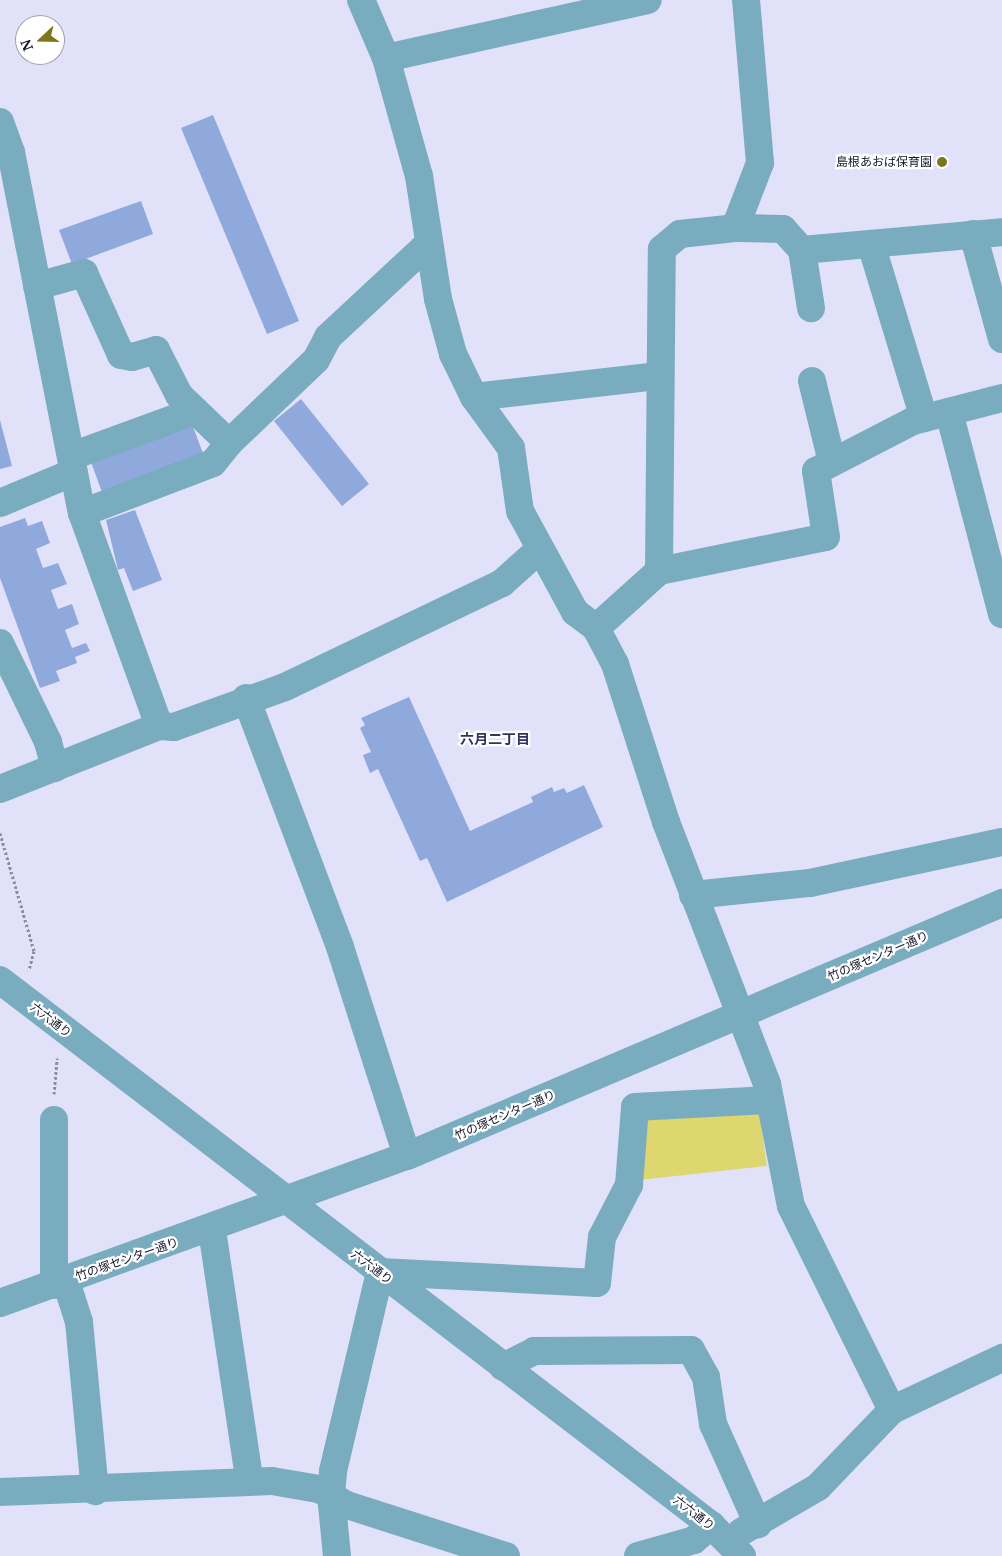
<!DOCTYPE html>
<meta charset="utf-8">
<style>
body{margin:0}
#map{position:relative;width:1002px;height:1556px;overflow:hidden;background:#e1e2fa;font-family:"Noto Serif","Noto Sans JP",serif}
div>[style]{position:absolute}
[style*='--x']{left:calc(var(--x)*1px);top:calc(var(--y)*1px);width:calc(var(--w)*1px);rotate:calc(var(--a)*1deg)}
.green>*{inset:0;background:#ded66f}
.building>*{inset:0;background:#90a9dd}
.path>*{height:3px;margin-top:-1.5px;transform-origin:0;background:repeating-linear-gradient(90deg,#8b8ba1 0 2.5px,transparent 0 5px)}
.minor>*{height:28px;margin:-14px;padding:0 14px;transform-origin:14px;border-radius:14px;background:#7aacc0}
.dots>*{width:14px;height:14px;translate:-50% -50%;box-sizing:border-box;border:2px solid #fff;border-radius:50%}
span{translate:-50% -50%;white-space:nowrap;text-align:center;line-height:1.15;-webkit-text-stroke:4.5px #fff;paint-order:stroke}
.poi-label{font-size:12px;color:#16152a}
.right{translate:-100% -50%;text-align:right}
.street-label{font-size:12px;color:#16152a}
.neighbourhood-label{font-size:14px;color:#353161;font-weight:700}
.north{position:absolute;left:15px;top:15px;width:50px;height:50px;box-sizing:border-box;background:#fff;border:1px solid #a2a1aa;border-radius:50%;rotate:249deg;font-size:14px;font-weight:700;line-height:20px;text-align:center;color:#16152a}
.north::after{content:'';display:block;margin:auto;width:18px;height:22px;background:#7d761a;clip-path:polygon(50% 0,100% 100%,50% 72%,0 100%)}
</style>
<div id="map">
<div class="green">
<i style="clip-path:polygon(759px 1112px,767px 1166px,639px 1180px,642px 1116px)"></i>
</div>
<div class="building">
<i style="clip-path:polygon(213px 115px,299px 321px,267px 334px,181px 128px)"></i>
<i style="clip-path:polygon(141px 201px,153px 234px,72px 264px,59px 230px)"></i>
<i style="clip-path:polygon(301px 399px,369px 484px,342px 506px,274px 421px)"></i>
<i style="clip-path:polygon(0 420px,12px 466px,0 469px)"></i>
<i style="clip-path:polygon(192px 424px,204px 456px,103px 495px,91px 462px)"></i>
<i style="clip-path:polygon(135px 510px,162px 580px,133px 591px,124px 568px,118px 570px,106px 520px)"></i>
<i style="clip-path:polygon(25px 518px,28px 526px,42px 521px,50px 543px,36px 549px,43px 568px,58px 563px,67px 584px,51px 590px,58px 609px,72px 604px,79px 624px,65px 630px,72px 648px,86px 643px,90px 651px,75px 657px,77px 663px,56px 671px,60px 681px,40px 688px,0 578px,0 527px)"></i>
<i style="clip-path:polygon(409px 697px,470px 831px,533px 802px,531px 797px,552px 787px,554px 792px,564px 788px,567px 793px,584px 785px,603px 827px,447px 902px,427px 858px,420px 861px,378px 769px,370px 773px,363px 755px,371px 752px,360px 728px,365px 725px,361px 718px)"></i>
</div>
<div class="path">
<i style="--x:0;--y:833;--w:123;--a:73.9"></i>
<i style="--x:34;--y:951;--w:20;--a:105"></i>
<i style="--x:54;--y:1094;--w:36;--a:-85"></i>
</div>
<div class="minor">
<i style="--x:361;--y:0;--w:63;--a:66.7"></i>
<i style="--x:386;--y:58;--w:123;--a:74.4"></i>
<i style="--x:419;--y:176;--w:124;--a:81.2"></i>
<i style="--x:438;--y:299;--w:57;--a:74.7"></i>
<i style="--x:453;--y:354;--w:48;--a:64"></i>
<i style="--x:474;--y:397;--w:63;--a:54"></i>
<i style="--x:511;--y:448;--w:64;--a:81.9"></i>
<i style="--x:520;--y:511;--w:115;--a:61.4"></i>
<i style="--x:575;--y:612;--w:26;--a:37"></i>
<i style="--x:596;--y:628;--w:41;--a:62.2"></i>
<i style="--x:615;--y:664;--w:166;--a:72.1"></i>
<i style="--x:666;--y:822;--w:281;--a:68.9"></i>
<i style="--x:767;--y:1084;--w:124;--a:78.9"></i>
<i style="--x:791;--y:1206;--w:228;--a:63.7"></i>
<i style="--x:386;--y:58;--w:268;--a:-12.5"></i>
<i style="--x:0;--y:122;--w:32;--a:70"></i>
<i style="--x:11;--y:152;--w:368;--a:78.9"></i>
<i style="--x:82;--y:513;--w:226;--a:70.1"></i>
<i style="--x:735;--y:228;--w:70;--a:-69"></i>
<i style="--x:760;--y:163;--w:164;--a:-94.9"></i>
<i style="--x:973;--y:234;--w:109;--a:74.6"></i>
<i style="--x:871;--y:244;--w:182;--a:73.1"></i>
<i style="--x:802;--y:250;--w:201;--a:-5.1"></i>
<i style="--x:37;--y:286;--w:49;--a:-15.5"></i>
<i style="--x:84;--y:273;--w:90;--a:65.7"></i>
<i style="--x:121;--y:355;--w:11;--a:10"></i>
<i style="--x:132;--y:357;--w:25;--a:-16"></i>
<i style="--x:156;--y:350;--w:51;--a:62.9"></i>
<i style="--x:179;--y:395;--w:69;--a:43.8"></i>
<i style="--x:229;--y:443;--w:120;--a:-43.7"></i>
<i style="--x:316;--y:360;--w:26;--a:-62"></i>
<i style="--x:328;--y:337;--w:137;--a:-42.9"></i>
<i style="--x:812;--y:381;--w:83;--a:76.1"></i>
<i style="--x:474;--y:397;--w:186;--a:-6.5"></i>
<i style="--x:949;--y:412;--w:209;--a:75.3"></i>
<i style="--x:72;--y:456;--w:131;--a:-20.1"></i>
<i style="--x:0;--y:503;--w:80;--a:-22.7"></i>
<i style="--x:82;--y:513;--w:140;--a:-20.9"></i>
<i style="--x:213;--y:463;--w:26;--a:-51"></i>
<i style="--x:659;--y:571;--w:322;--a:-89.5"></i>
<i style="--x:662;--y:249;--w:23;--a:-40"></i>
<i style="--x:680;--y:234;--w:55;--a:-6.2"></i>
<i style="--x:735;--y:228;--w:48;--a:1.2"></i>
<i style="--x:783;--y:229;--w:28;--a:48"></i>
<i style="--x:802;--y:250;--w:59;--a:81.2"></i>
<i style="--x:596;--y:628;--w:85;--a:-42.1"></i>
<i style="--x:659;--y:571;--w:170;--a:-11.5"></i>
<i style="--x:826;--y:537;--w:67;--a:-98.6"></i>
<i style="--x:816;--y:471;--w:109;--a:-27.3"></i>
<i style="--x:913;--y:421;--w:92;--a:-14.5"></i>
<i style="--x:0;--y:643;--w:110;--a:64.1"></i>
<i style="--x:48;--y:742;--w:27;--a:75"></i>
<i style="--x:246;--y:698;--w:266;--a:69.3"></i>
<i style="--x:340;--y:947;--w:219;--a:72.2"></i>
<i style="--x:0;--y:789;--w:171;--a:-21.6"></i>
<i style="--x:159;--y:726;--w:15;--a:4"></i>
<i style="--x:174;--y:727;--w:118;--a:-19.8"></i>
<i style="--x:285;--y:687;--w:241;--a:-25.6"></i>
<i style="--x:502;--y:583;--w:51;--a:-41.8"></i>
<i style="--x:693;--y:895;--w:118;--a:-5.9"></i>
<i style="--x:810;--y:883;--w:196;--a:-12.1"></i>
<i style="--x:0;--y:980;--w:896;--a:37.47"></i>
<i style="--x:711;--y:1525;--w:44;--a:45"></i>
<i style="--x:212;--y:1230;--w:252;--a:81.5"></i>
<i style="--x:66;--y:1281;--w:43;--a:72.4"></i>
<i style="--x:79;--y:1322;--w:170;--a:84.6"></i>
<i style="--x:54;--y:1285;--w:165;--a:-90"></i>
<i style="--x:0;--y:1303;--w:433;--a:-19.9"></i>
<i style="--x:407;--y:1156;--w:647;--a:-23.04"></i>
<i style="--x:503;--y:1367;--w:35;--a:-27"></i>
<i style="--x:534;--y:1351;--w:157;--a:-0.4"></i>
<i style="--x:691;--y:1350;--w:31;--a:61"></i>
<i style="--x:706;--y:1377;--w:48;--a:81.5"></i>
<i style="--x:713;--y:1424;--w:110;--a:65.8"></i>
<i style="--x:0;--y:1492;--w:272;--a:-2.3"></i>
<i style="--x:272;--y:1481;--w:48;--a:9.7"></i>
<i style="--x:319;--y:1489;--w:32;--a:30"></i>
<i style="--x:347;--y:1505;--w:167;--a:17.8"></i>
<i style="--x:741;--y:1532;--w:89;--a:-30.3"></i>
<i style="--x:818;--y:1487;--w:107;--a:-46.1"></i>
<i style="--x:892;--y:1410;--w:122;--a:-25.3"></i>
<i style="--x:337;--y:1556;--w:61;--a:-95.6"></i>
<i style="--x:331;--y:1495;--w:24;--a:-85"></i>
<i style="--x:333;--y:1471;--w:204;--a:-76.7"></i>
<i style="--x:380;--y:1272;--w:217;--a:2.9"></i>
<i style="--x:597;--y:1283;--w:46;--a:-83.8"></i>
<i style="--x:602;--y:1237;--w:59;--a:-62.6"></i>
<i style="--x:629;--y:1185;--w:78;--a:-85.6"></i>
<i style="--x:635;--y:1107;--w:135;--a:-3"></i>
<i style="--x:638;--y:1556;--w:58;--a:-15.9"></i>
<i style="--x:694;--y:1540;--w:23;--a:-41"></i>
</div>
<div class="dots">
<i style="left:942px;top:162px;background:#7d761a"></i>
</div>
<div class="poi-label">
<span class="right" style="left:932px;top:162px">島根あおば保育園</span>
</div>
<div class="street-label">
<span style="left:878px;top:956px;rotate:-23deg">竹の塚センター通り</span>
<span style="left:51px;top:1020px;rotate:38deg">六六通り</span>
<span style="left:505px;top:1115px;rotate:-23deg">竹の塚センター通り</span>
<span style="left:127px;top:1259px;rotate:-19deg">竹の塚センター通り</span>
<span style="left:372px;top:1267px;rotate:37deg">六六通り</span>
<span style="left:694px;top:1513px;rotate:38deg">六六通り</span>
</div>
<div class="neighbourhood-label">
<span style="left:495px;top:739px">六月二丁目</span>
</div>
<div class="north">N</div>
</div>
